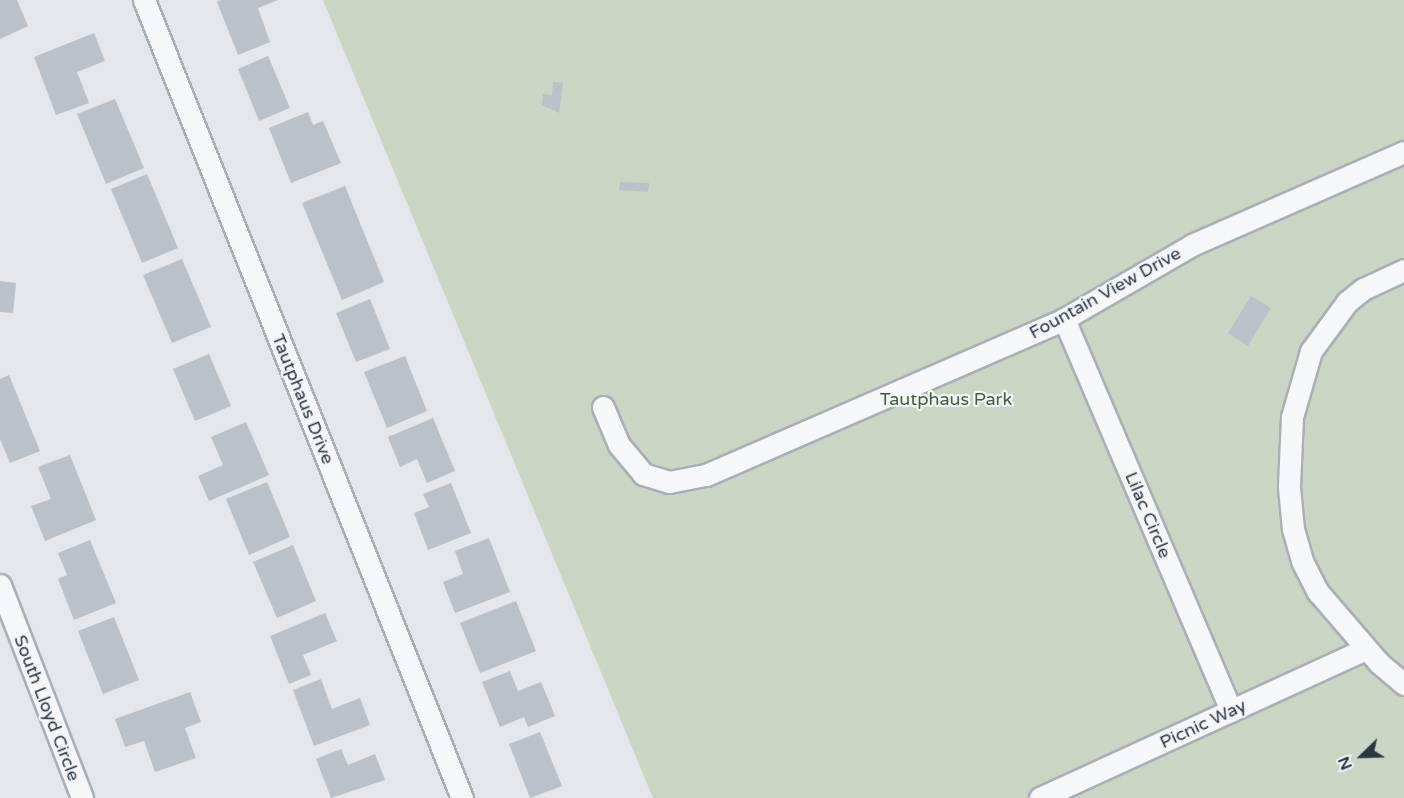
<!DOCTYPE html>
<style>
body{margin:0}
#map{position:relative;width:1404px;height:798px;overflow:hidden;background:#e3e7eb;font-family:"Varela Round",sans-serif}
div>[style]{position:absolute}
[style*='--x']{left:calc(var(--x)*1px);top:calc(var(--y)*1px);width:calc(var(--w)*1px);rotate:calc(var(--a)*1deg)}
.green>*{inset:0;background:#cbd5c4}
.building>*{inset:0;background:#bac1c8}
.roads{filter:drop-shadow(2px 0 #a8afb5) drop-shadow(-2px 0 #a8afb5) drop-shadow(0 2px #a8afb5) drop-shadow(0 -2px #a8afb5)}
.minor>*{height:21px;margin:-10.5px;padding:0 10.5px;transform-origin:10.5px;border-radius:10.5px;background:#f6f7f9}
span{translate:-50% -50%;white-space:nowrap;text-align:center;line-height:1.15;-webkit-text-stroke:4.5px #f3f6f8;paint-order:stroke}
.street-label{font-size:18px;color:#2a3743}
.park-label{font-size:18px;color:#455f38}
.north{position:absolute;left:1332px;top:726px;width:60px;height:60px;-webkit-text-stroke:4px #f3f6f8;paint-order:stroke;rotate:247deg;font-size:16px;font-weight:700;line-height:24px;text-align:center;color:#2a3743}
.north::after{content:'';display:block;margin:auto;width:21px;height:27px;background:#2a3743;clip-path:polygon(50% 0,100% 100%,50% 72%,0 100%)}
</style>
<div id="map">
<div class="green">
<i style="clip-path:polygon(323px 0,1404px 0,1404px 798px,653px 798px)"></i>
</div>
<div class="building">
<i style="clip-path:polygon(0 0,17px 0,28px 26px,0 39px)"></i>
<i style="clip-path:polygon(221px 0,278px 0,258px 8px,270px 42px,238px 55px,217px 2px)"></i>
<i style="clip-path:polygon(94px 33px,105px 61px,77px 72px,89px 103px,56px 115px,34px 57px)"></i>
<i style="clip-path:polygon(268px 56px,290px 108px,259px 121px,238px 69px)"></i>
<i style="clip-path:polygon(553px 82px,563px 83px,559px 113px,542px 105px,543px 94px,552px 95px)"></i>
<i style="clip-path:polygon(115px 99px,144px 168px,106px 184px,77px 114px)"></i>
<i style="clip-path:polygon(308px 112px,313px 125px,323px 121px,341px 163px,291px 183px,269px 128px)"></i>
<i style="clip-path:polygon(147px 174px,178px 248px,142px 263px,111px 189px)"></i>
<i style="clip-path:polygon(620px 182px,649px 183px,648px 192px,619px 190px)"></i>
<i style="clip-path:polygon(345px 186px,384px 282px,342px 300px,302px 203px)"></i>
<i style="clip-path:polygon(182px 259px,211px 327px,172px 343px,143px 275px)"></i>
<i style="clip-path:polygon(0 281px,16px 283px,13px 313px,0 312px)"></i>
<i style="clip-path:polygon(1251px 296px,1271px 308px,1248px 346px,1228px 333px)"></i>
<i style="clip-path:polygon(370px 299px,390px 349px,356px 362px,336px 313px)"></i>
<i style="clip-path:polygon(209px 354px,231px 406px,195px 421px,173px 369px)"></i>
<i style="clip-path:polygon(405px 356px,427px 411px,387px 428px,364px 372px)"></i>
<i style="clip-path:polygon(9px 375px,40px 451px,10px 463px,0 439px,0 379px)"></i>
<i style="clip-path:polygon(433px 418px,455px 471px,427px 483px,417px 459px,400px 467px,388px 437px)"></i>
<i style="clip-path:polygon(246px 422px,269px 475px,209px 501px,198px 476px,223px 465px,211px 437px)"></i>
<i style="clip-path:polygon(70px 455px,96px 520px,45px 541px,31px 506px,51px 499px,38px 467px)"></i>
<i style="clip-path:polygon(267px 482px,290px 537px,249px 555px,226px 499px)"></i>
<i style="clip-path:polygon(451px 483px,471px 533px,428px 550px,414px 513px,429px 507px,423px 494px)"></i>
<i style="clip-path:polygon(489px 538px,510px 592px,455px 613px,443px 582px,463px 574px,455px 551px)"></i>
<i style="clip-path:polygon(90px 540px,116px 603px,74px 620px,58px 579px,67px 575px,58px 553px)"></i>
<i style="clip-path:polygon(293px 545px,316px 601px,277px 618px,253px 562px)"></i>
<i style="clip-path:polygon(516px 601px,536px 651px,480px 673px,460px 623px)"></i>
<i style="clip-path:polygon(325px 613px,337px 641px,303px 655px,311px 675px,289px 684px,270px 636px)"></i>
<i style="clip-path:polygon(114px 617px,139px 680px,103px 694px,78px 631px)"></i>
<i style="clip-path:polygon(510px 671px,518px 691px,541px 682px,555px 716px,528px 727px,524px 717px,500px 727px,482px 682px)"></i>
<i style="clip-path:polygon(321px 679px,332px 709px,360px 698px,370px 725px,314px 746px,293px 690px)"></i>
<i style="clip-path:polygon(190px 692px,201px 722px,185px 728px,196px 758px,155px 772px,144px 741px,125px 747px,115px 719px)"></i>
<i style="clip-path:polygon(540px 732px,562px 786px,530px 798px,509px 744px)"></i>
<i style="clip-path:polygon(341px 749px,348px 765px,375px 754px,385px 780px,331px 798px,316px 759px)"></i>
</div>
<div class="roads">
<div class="minor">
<i style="--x:144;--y:0;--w:859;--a:68.27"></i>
<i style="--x:1404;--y:270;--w:45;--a:155.1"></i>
<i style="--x:1363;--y:289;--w:21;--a:141"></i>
<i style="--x:1347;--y:302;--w:61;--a:126.3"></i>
<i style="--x:1311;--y:351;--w:69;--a:106.1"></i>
<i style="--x:1292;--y:417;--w:70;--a:92.5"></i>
<i style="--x:1289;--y:487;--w:42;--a:84.6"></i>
<i style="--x:1293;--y:529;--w:33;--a:74"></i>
<i style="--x:1302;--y:561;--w:35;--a:63"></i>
<i style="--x:1318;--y:592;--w:94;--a:49.3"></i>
<i style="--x:1379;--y:663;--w:33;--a:40"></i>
<i style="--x:1064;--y:319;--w:426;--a:66.9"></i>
<i style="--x:603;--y:407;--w:41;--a:67.2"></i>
<i style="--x:619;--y:445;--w:38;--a:50"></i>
<i style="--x:643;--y:474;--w:27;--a:17"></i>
<i style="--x:669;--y:482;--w:38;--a:-11"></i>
<i style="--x:706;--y:475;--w:391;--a:-23.5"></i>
<i style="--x:1064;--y:319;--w:148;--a:-30"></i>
<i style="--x:1192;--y:245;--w:232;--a:-23.7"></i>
<i style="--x:0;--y:585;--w:228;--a:68.9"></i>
<i style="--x:1040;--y:798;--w:358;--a:-24.6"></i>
</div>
</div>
<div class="street-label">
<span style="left:1105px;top:293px;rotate:-29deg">Fountain View Drive</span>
<span style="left:303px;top:399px;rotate:68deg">Tautphaus Drive</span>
<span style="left:1148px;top:515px;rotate:67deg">Lilac Circle</span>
<span style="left:47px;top:708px;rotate:69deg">South Lloyd Circle</span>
<span style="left:1203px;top:724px;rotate:-25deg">Picnic Way</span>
</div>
<div class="park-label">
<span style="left:946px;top:399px">Tautphaus Park</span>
</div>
<div class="north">N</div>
</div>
